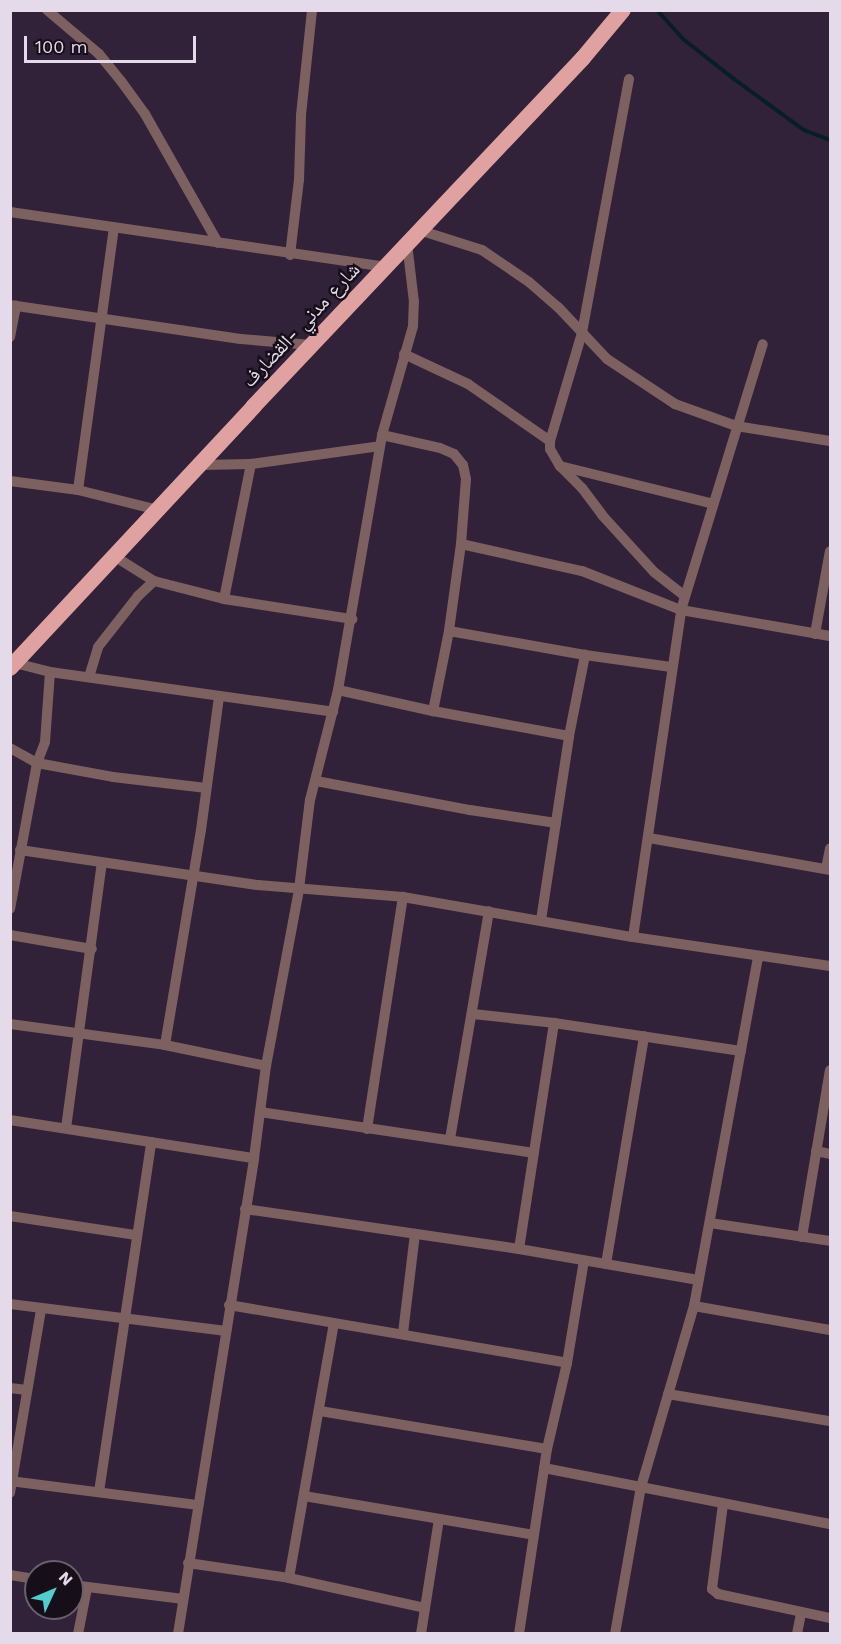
<!DOCTYPE html>
<meta charset="utf-8">
<style>
body{margin:0}
#map{position:relative;width:841px;height:1644px;overflow:hidden;background:#322239;font-family:"Work Sans","Noto Naskh Arabic",sans-serif}
div>[style]{position:absolute}
[style*='--x']{left:calc(var(--x)*1px);top:calc(var(--y)*1px);width:calc(var(--w)*1px);rotate:calc(var(--a)*1deg)}
.stream>*{height:4px;margin:-2px;padding:0 2px;transform-origin:2px;border-radius:2px;background:#081e26}
.minor>*{height:10px;margin:-5px;padding:0 5px;transform-origin:5px;border-radius:5px;background:#7d6160}
.trunk>*{height:16px;margin:-8px;padding:0 8px;transform-origin:8px;border-radius:8px;background:#e0a2a0}
span{translate:-50% -50%;white-space:nowrap;text-align:center;line-height:1.15;-webkit-text-stroke:5px #160f19;paint-order:stroke}
.street-label{font-size:20px;color:#e4dae9}
.frame{position:absolute;inset:0;border:12px solid #e4dae9;pointer-events:none}
.north{position:absolute;left:24px;top:1560px;width:60px;height:60px;box-sizing:border-box;background:#160f19;border:2px solid #68606c;border-radius:50%;rotate:46deg;font-size:16px;font-weight:700;line-height:24px;text-align:center;color:#e4dae9}
.north::after{content:'';display:block;margin:auto;width:21px;height:27px;background:#53cdcb;clip-path:polygon(50% 0,100% 100%,50% 72%,0 100%)}
.scale{position:absolute;left:24px;top:36px;width:172px;height:27px;box-sizing:border-box;border:3px solid #e4dae9;border-top:0;padding-left:8px;font-size:18px;line-height:21px;white-space:nowrap;color:#e4dae9;-webkit-text-stroke:4px #160f19;paint-order:stroke}
</style>
<div id="map">
<div class="stream">
<i style="--x:657;--y:10;--w:39;--a:48"></i>
<i style="--x:683;--y:39;--w:65;--a:38.1"></i>
<i style="--x:734;--y:79;--w:87;--a:36.1"></i>
<i style="--x:804;--y:130;--w:28;--a:21"></i>
</div>
<div class="minor">
<i style="--x:47;--y:10;--w:68;--a:40.2"></i>
<i style="--x:99;--y:54;--w:35;--a:51"></i>
<i style="--x:121;--y:81;--w:41;--a:54"></i>
<i style="--x:145;--y:114;--w:148;--a:60.5"></i>
<i style="--x:629;--y:79;--w:258;--a:100.5"></i>
<i style="--x:582;--y:333;--w:113;--a:106.5"></i>
<i style="--x:550;--y:441;--w:8;--a:90"></i>
<i style="--x:550;--y:449;--w:20;--a:60"></i>
<i style="--x:560;--y:466;--w:31;--a:45"></i>
<i style="--x:582;--y:488;--w:34;--a:53"></i>
<i style="--x:602;--y:515;--w:77;--a:47.6"></i>
<i style="--x:654;--y:572;--w:39;--a:38"></i>
<i style="--x:10;--y:212;--w:379;--a:8.3"></i>
<i style="--x:419;--y:230;--w:66;--a:17.6"></i>
<i style="--x:482;--y:250;--w:57;--a:34.2"></i>
<i style="--x:529;--y:282;--w:38;--a:41"></i>
<i style="--x:558;--y:307;--w:71;--a:46.7"></i>
<i style="--x:607;--y:359;--w:82;--a:33.5"></i>
<i style="--x:675;--y:404;--w:65;--a:19.8"></i>
<i style="--x:736;--y:426;--w:95;--a:9.1"></i>
<i style="--x:290;--y:255;--w:76;--a:-83.2"></i>
<i style="--x:299;--y:180;--w:65;--a:-88.2"></i>
<i style="--x:301;--y:115;--w:106;--a:-84"></i>
<i style="--x:10;--y:305;--w:233;--a:8.4"></i>
<i style="--x:241;--y:339;--w:70;--a:4.9"></i>
<i style="--x:10;--y:337;--w:32;--a:-79"></i>
<i style="--x:404;--y:354;--w:71;--a:25.1"></i>
<i style="--x:468;--y:384;--w:100;--a:34.8"></i>
<i style="--x:382;--y:435;--w:59;--a:12.6"></i>
<i style="--x:440;--y:448;--w:15;--a:23"></i>
<i style="--x:454;--y:454;--w:14;--a:51"></i>
<i style="--x:463;--y:465;--w:14;--a:78"></i>
<i style="--x:466;--y:479;--w:65;--a:94.4"></i>
<i style="--x:461;--y:544;--w:88;--a:97.9"></i>
<i style="--x:449;--y:631;--w:82;--a:101.3"></i>
<i style="--x:201;--y:465;--w:50;--a:-1.1"></i>
<i style="--x:251;--y:464;--w:130;--a:-7.9"></i>
<i style="--x:560;--y:466;--w:158;--a:13.9"></i>
<i style="--x:10;--y:481;--w:69;--a:7.5"></i>
<i style="--x:78;--y:490;--w:82;--a:14"></i>
<i style="--x:78;--y:490;--w:265;--a:-82.2"></i>
<i style="--x:461;--y:544;--w:124;--a:12.6"></i>
<i style="--x:582;--y:571;--w:106;--a:21.5"></i>
<i style="--x:681;--y:610;--w:151;--a:9.9"></i>
<i style="--x:114;--y:556;--w:47;--a:32"></i>
<i style="--x:154;--y:581;--w:72;--a:14.4"></i>
<i style="--x:224;--y:599;--w:130;--a:8.9"></i>
<i style="--x:224;--y:599;--w:138;--a:-78.7"></i>
<i style="--x:449;--y:631;--w:138;--a:10"></i>
<i style="--x:585;--y:655;--w:87;--a:7.9"></i>
<i style="--x:815;--y:634;--w:84;--a:-79.8"></i>
<i style="--x:11;--y:662;--w:40;--a:14.4"></i>
<i style="--x:50;--y:672;--w:286;--a:8"></i>
<i style="--x:89;--y:677;--w:31;--a:-73"></i>
<i style="--x:98;--y:647;--w:65;--a:-51.9"></i>
<i style="--x:138;--y:596;--w:22;--a:-43"></i>
<i style="--x:338;--y:690;--w:259;--a:-80.2"></i>
<i style="--x:382;--y:435;--w:113;--a:-74.1"></i>
<i style="--x:413;--y:326;--w:24;--a:-88"></i>
<i style="--x:414;--y:302;--w:59;--a:-96.8"></i>
<i style="--x:10;--y:748;--w:31;--a:29"></i>
<i style="--x:37;--y:763;--w:77;--a:10.4"></i>
<i style="--x:113;--y:777;--w:94;--a:6.7"></i>
<i style="--x:316;--y:781;--w:157;--a:10.7"></i>
<i style="--x:470;--y:810;--w:87;--a:8.6"></i>
<i style="--x:649;--y:838;--w:184;--a:10"></i>
<i style="--x:20;--y:850;--w:241;--a:8.4"></i>
<i style="--x:258;--y:885;--w:145;--a:4.7"></i>
<i style="--x:403;--y:897;--w:233;--a:9.9"></i>
<i style="--x:633;--y:937;--w:199;--a:8.4"></i>
<i style="--x:826;--y:869;--w:21;--a:-79"></i>
<i style="--x:10;--y:909;--w:148;--a:-79.5"></i>
<i style="--x:37;--y:763;--w:22;--a:-69"></i>
<i style="--x:45;--y:742;--w:70;--a:-85.9"></i>
<i style="--x:541;--y:920;--w:186;--a:-81.3"></i>
<i style="--x:569;--y:736;--w:83;--a:-78.8"></i>
<i style="--x:10;--y:935;--w:83;--a:9.7"></i>
<i style="--x:633;--y:937;--w:331;--a:-81.6"></i>
<i style="--x:681;--y:610;--w:278;--a:-72.9"></i>
<i style="--x:473;--y:1014;--w:81;--a:6.3"></i>
<i style="--x:554;--y:1023;--w:189;--a:8.5"></i>
<i style="--x:10;--y:1024;--w:156;--a:7.7"></i>
<i style="--x:165;--y:1045;--w:103;--a:11.7"></i>
<i style="--x:165;--y:1045;--w:218;--a:-80.5"></i>
<i style="--x:201;--y:830;--w:134;--a:-82.3"></i>
<i style="--x:260;--y:1112;--w:277;--a:8.5"></i>
<i style="--x:10;--y:1120;--w:247;--a:8.9"></i>
<i style="--x:66;--y:1128;--w:267;--a:-82.3"></i>
<i style="--x:367;--y:1129;--w:235;--a:-81.2"></i>
<i style="--x:450;--y:1139;--w:231;--a:-80.3"></i>
<i style="--x:816;--y:1151;--w:14;--a:12"></i>
<i style="--x:245;--y:1209;--w:277;--a:8.3"></i>
<i style="--x:519;--y:1249;--w:182;--a:9.8"></i>
<i style="--x:10;--y:1216;--w:126;--a:8.6"></i>
<i style="--x:710;--y:1223;--w:121;--a:8.5"></i>
<i style="--x:802;--y:1237;--w:169;--a:-80.5"></i>
<i style="--x:519;--y:1249;--w:229;--a:-81.2"></i>
<i style="--x:606;--y:1264;--w:231;--a:-80.5"></i>
<i style="--x:10;--y:1304;--w:218;--a:7.1"></i>
<i style="--x:229;--y:1305;--w:343;--a:9.7"></i>
<i style="--x:694;--y:1306;--w:138;--a:10"></i>
<i style="--x:403;--y:1333;--w:100;--a:-83.1"></i>
<i style="--x:10;--y:1388;--w:17;--a:7"></i>
<i style="--x:668;--y:1394;--w:164;--a:9.5"></i>
<i style="--x:320;--y:1411;--w:230;--a:9.5"></i>
<i style="--x:544;--y:1468;--w:291;--a:11.1"></i>
<i style="--x:10;--y:1481;--w:190;--a:7.3"></i>
<i style="--x:99;--y:1492;--w:354;--a:-81.5"></i>
<i style="--x:10;--y:1493;--w:187;--a:-80.4"></i>
<i style="--x:304;--y:1496;--w:233;--a:9.6"></i>
<i style="--x:723;--y:1504;--w:86;--a:97.4"></i>
<i style="--x:712;--y:1589;--w:8;--a:40"></i>
<i style="--x:718;--y:1594;--w:115;--a:12.1"></i>
<i style="--x:188;--y:1563;--w:102;--a:8.4"></i>
<i style="--x:289;--y:1578;--w:139;--a:12.4"></i>
<i style="--x:10;--y:1575;--w:26;--a:9"></i>
<i style="--x:289;--y:1578;--w:258;--a:-80"></i>
<i style="--x:72;--y:1585;--w:112;--a:7.2"></i>
<i style="--x:78;--y:1634;--w:47;--a:-78.9"></i>
<i style="--x:178;--y:1634;--w:482;--a:-80.9"></i>
<i style="--x:254;--y:1158;--w:93;--a:-82.6"></i>
<i style="--x:266;--y:1066;--w:180;--a:-79.4"></i>
<i style="--x:299;--y:889;--w:90;--a:-83"></i>
<i style="--x:310;--y:800;--w:114;--a:-75.7"></i>
<i style="--x:338;--y:690;--w:97;--a:12.5"></i>
<i style="--x:433;--y:711;--w:138;--a:10.4"></i>
<i style="--x:421;--y:1634;--w:116;--a:-81.1"></i>
<i style="--x:519;--y:1634;--w:187;--a:-81.4"></i>
<i style="--x:547;--y:1449;--w:88;--a:-76.9"></i>
<i style="--x:567;--y:1363;--w:104;--a:-80.6"></i>
<i style="--x:615;--y:1634;--w:149;--a:-80"></i>
<i style="--x:641;--y:1487;--w:189;--a:-73.7"></i>
<i style="--x:694;--y:1306;--w:356;--a:-79.6"></i>
<i style="--x:797;--y:1634;--w:21;--a:-79"></i>
</div>
<div class="trunk">
<i style="--x:10;--y:668;--w:357;--a:-47"></i>
<i style="--x:253;--y:407;--w:480;--a:-46.6"></i>
<i style="--x:583;--y:58;--w:62;--a:-50.2"></i>
</div>
<div class="street-label">
<span style="left:301px;top:325px;rotate:-47deg">شارع مدني -القضارف</span>
</div>
<div class="frame"></div>
<div class="north">N</div>
<div class="scale">100 m</div>
</div>
